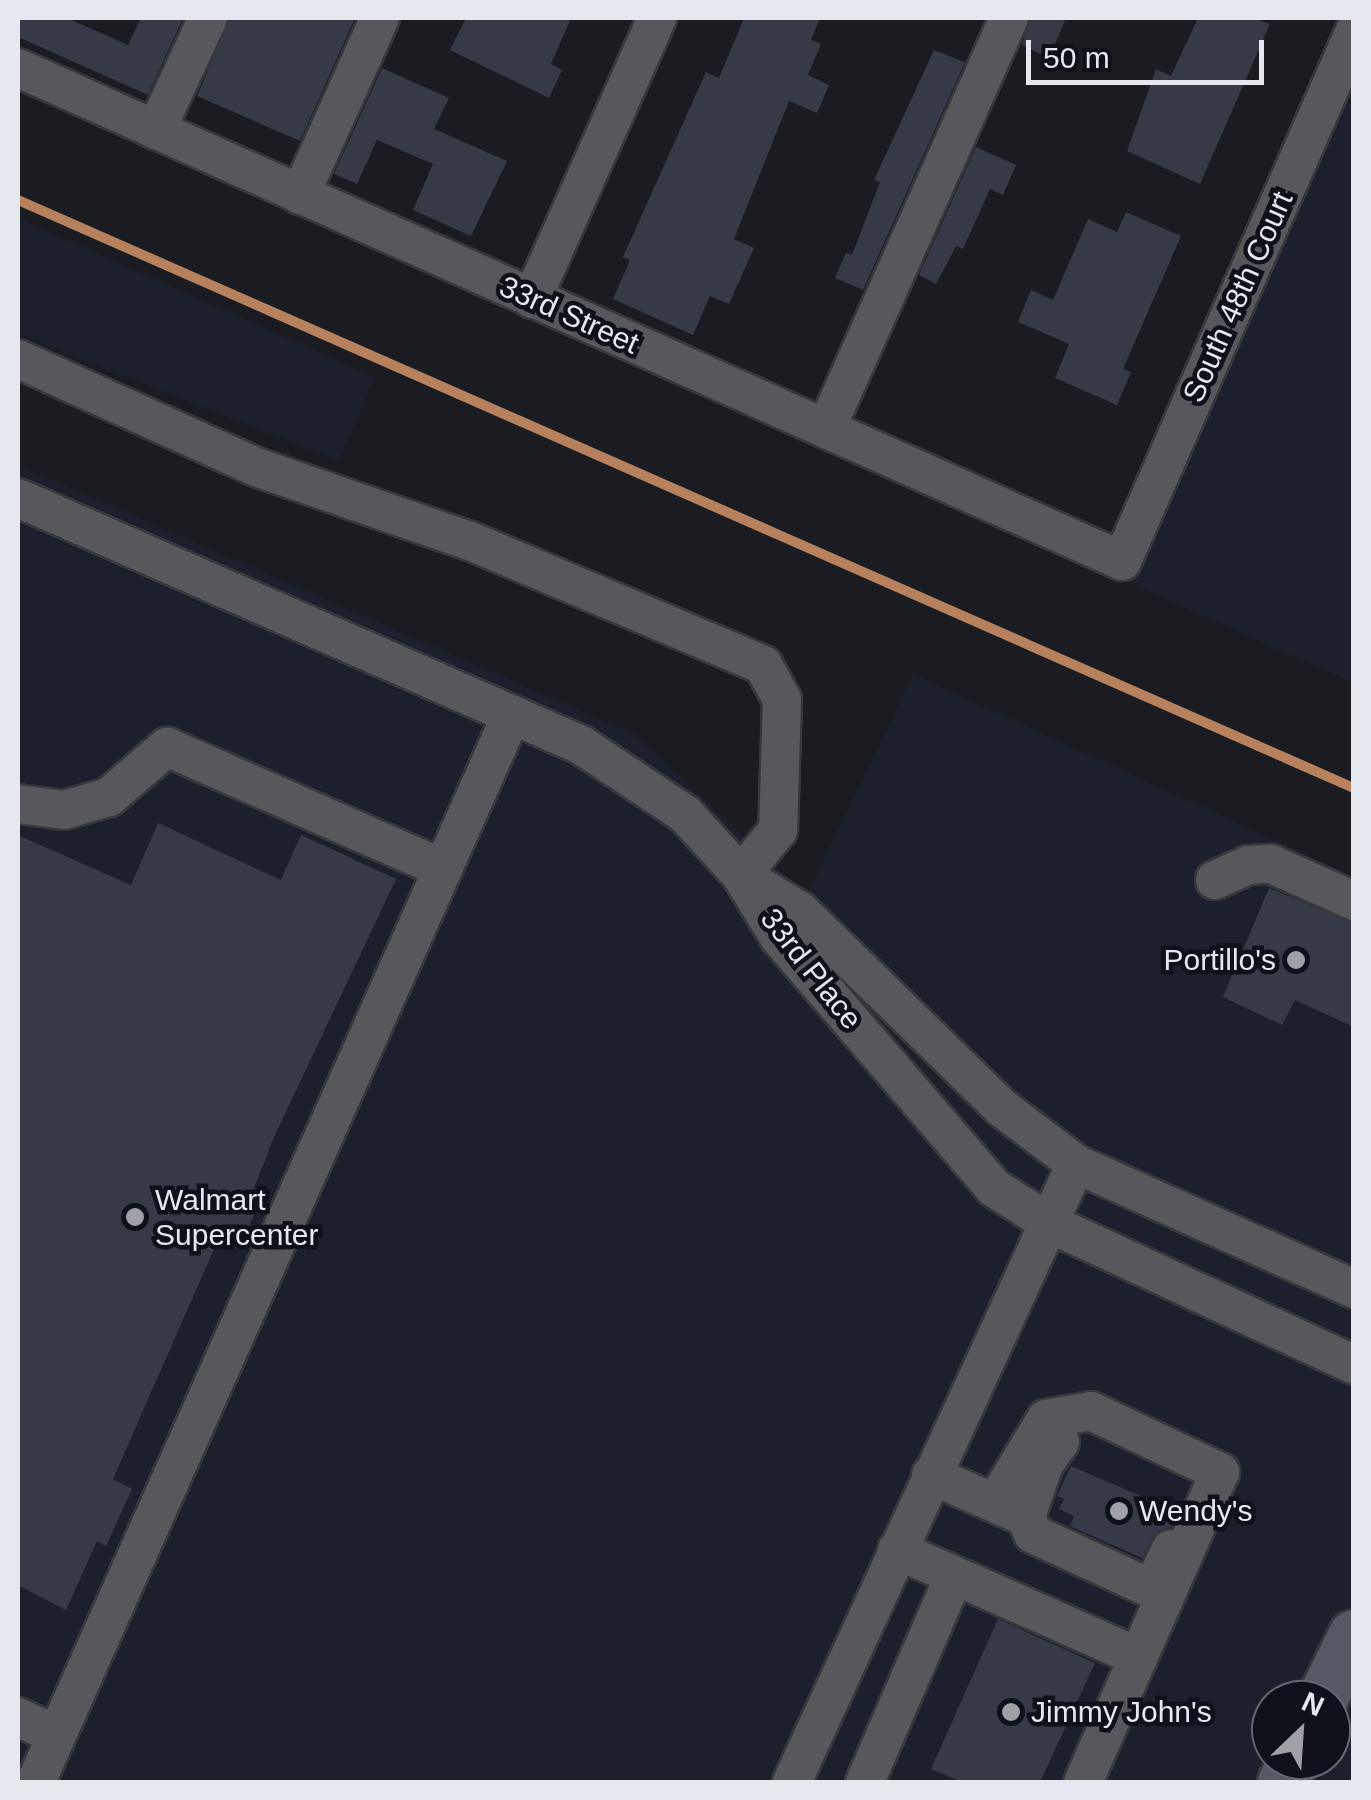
<!DOCTYPE html>
<style>
body{margin:0}
#map{position:relative;width:1371px;height:1800px;overflow:hidden;background:#1a1c21;font-family:Arial,sans-serif}
div>[style]{position:absolute}
[style*='--x']{left:calc(var(--x)*1px);top:calc(var(--y)*1px);width:calc(var(--w)*1px);rotate:calc(var(--a)*1deg)}
.built>*{inset:0;background:#1c202d}
.building>*{inset:0;background:#363a46}
.roads{filter:drop-shadow(2px 0 #37383b) drop-shadow(-2px 0 #37383b) drop-shadow(0 2px #37383b) drop-shadow(0 -2px #37383b)}
.minor>*{height:38px;margin:-19px;padding:0 19px;transform-origin:19px;border-radius:19px;background:#56585c}
.major>*{height:50px;margin:-25px;padding:0 25px;transform-origin:25px;border-radius:25px;background:#565963}
.rail-1>*{height:10px;margin:-5px;padding:0 5px;transform-origin:5px;border-radius:5px;background:#b6815c}
.dots>*{width:28px;height:28px;translate:-50% -50%;box-sizing:border-box;border:5px solid #0e111a;border-radius:50%}
span{translate:-50% -50%;white-space:nowrap;text-align:center;line-height:1.15;-webkit-text-stroke:9px #0e111a;paint-order:stroke}
.street-label{font-size:30px;color:#e6e8ef}
.poi-label{font-size:30px;color:#e6e8ef}
.right{translate:-100% -50%;text-align:right}
.left{translate:0 -50%;text-align:left}
.frame{position:absolute;inset:0;border:20px solid #e6e8ef;pointer-events:none}
.north{position:absolute;left:1251px;top:1680px;width:100px;height:100px;box-sizing:border-box;background:#0e111a;border:2px solid #64676f;border-radius:50%;rotate:25deg;font-size:28px;font-weight:700;line-height:40px;text-align:center;color:#e6e8ef}
.north::after{content:'';display:block;margin:auto;width:35px;height:45px;background:#9fa1a7;clip-path:polygon(50% 0,100% 100%,50% 72%,0 100%)}
.scale{position:absolute;left:1026px;top:40px;width:238px;height:45px;box-sizing:border-box;border:5px solid #e6e8ef;border-top:0;padding-left:12px;font-size:30px;line-height:35px;white-space:nowrap;color:#e6e8ef;-webkit-text-stroke:8px #0e111a;paint-order:stroke}
</style>
<div id="map">
<div class="built">
<i style="clip-path:polygon(1353px 81px,1353px 683px,1129px 583px)"></i>
<i style="clip-path:polygon(18px 218px,375px 377px,339px 461px,18px 334px)"></i>
<i style="clip-path:polygon(evenodd,18px 465px,634px 734px,807px 895px,913px 674px,1353px 876px,1353px 1782px,18px 1782px,18px 465px,1271px 1700px,1331px 1700px,1331px 1760px,1271px 1760px,1271px 1700px)"></i>
</div>
<div class="building">
<i style="clip-path:polygon(18px 18px,67px 18px,128px 45px,141px 18px,183px 18px,148px 95px,18px 37px)"></i>
<i style="clip-path:polygon(230px 18px,355px 18px,300px 141px,197px 96px)"></i>
<i style="clip-path:polygon(466px 18px,571px 18px,551px 64px,562px 70px,549px 98px,450px 50px)"></i>
<i style="clip-path:polygon(744px 18px,820px 18px,811px 40px,821px 44px,808px 75px,829px 85px,817px 113px,789px 101px,734px 239px,754px 248px,729px 304px,710px 296px,693px 335px,613px 299px,630px 260px,623px 257px,706px 72px,719px 78px)"></i>
<i style="clip-path:polygon(1031px 18px,1066px 18px,1049px 58px,1022px 45px)"></i>
<i style="clip-path:polygon(1198px 18px,1254px 18px,1270px 24px,1200px 184px,1127px 151px,1156px 69px,1171px 76px)"></i>
<i style="clip-path:polygon(934px 50px,965px 62px,863px 290px,835px 278px,846px 253px,852px 255px,880px 182px,874px 180px)"></i>
<i style="clip-path:polygon(382px 68px,449px 98px,434px 129px,507px 161px,471px 236px,413px 210px,433px 164px,377px 140px,357px 184px,334px 174px)"></i>
<i style="clip-path:polygon(976px 147px,1016px 165px,1003px 195px,990px 189px,963px 249px,956px 246px,936px 284px,919px 275px)"></i>
<i style="clip-path:polygon(1126px 212px,1181px 236px,1123px 369px,1131px 372px,1117px 405px,1055px 378px,1069px 344px,1018px 322px,1031px 290px,1053px 300px,1088px 219px,1117px 232px)"></i>
<i style="clip-path:polygon(158px 823px,281px 880px,301px 835px,396px 879px,274px 1137px,254px 1188px,264px 1194px,238px 1249px,218px 1240px,113px 1479px,132px 1489px,106px 1546px,97px 1541px,66px 1610px,18px 1585px,18px 835px,131px 885px)"></i>
<i style="clip-path:polygon(1269px 888px,1354px 923px,1354px 1027px,1295px 1000px,1282px 1025px,1223px 997px)"></i>
<i style="clip-path:polygon(1071px 1466px,1178px 1512px,1171px 1527px,1158px 1531px,1142px 1558px,1070px 1526px,1074px 1516px,1059px 1509px,1064px 1499px,1057px 1496px)"></i>
<i style="clip-path:polygon(998px 1619px,1095px 1663px,1040px 1782px,962px 1782px,931px 1769px)"></i>
</div>
<div class="roads">
<div class="minor">
<i style="--x:18;--y:68;--w:1209;--a:24.06"></i>
<i style="--x:1122;--y:561;--w:577;--a:-66.28"></i>
<i style="--x:156;--y:130;--w:123;--a:-65.1"></i>
<i style="--x:300;--y:195;--w:194;--a:-65.7"></i>
<i style="--x:532;--y:299;--w:308;--a:-66"></i>
<i style="--x:18;--y:359;--w:261;--a:24.4"></i>
<i style="--x:256;--y:467;--w:226;--a:19.1"></i>
<i style="--x:470;--y:541;--w:318;--a:22.9"></i>
<i style="--x:763;--y:665;--w:39;--a:61"></i>
<i style="--x:782;--y:699;--w:131;--a:91.7"></i>
<i style="--x:778;--y:830;--w:58;--a:129.4"></i>
<i style="--x:741;--y:875;--w:83;--a:-132.6"></i>
<i style="--x:685;--y:814;--w:125;--a:-146.4"></i>
<i style="--x:581;--y:745;--w:615;--a:-156.31"></i>
<i style="--x:826;--y:429;--w:450;--a:-66"></i>
<i style="--x:18;--y:804;--w:46;--a:7.4"></i>
<i style="--x:64;--y:810;--w:47;--a:-16.1"></i>
<i style="--x:109;--y:797;--w:77;--a:-40.8"></i>
<i style="--x:167;--y:747;--w:302;--a:23.8"></i>
<i style="--x:1215;--y:880;--w:37;--a:-24"></i>
<i style="--x:1249;--y:865;--w:22;--a:-3"></i>
<i style="--x:1271;--y:864;--w:91;--a:24"></i>
<i style="--x:1354;--y:1289;--w:305;--a:-155.8"></i>
<i style="--x:1076;--y:1164;--w:93;--a:-142.9"></i>
<i style="--x:1002;--y:1108;--w:282;--a:-135.7"></i>
<i style="--x:800;--y:911;--w:69;--a:-148.6"></i>
<i style="--x:741;--y:875;--w:73;--a:58.5"></i>
<i style="--x:779;--y:937;--w:330;--a:49.4"></i>
<i style="--x:994;--y:1188;--w:70;--a:32.1"></i>
<i style="--x:1053;--y:1225;--w:332;--a:24.9"></i>
<i style="--x:931;--y:1475;--w:104;--a:23.9"></i>
<i style="--x:1026;--y:1517;--w:18;--a:68"></i>
<i style="--x:1033;--y:1534;--w:131;--a:24.8"></i>
<i style="--x:1152;--y:1589;--w:44;--a:-64.6"></i>
<i style="--x:995;--y:1503;--w:98;--a:-58.7"></i>
<i style="--x:1046;--y:1419;--w:46;--a:-10.1"></i>
<i style="--x:1091;--y:1411;--w:143;--a:25.3"></i>
<i style="--x:1220;--y:1472;--w:339;--a:113.8"></i>
<i style="--x:1026;--y:1517;--w:56;--a:-71.2"></i>
<i style="--x:1044;--y:1464;--w:27;--a:-54"></i>
<i style="--x:897;--y:1550;--w:264;--a:23.9"></i>
<i style="--x:18;--y:1717;--w:42;--a:25.3"></i>
<i style="--x:36;--y:1782;--w:1169;--a:-65.98"></i>
<i style="--x:792;--y:1782;--w:680;--a:-65.32"></i>
<i style="--x:865;--y:1782;--w:224;--a:-66.6"></i>
</div>
<div class="major">
<i style="--x:1322;--y:1700;--w:72;--a:-63.8"></i>
<i style="--x:1283;--y:1782;--w:25;--a:-63"></i>
</div>
</div>
<div class="rail-1">
<i style="--x:18;--y:200;--w:1460;--a:23.76"></i>
</div>
<div class="dots">
<i style="left:1296px;top:960px;background:#9fa1a7"></i>
<i style="left:135px;top:1217px;background:#9fa1a7"></i>
<i style="left:1119px;top:1511px;background:#9fa1a7"></i>
<i style="left:1011px;top:1712px;background:#9fa1a7"></i>
</div>
<div class="street-label">
<span style="left:1238px;top:297px;rotate:-66deg">South 48th Court</span>
<span style="left:569px;top:315px;rotate:24deg">33rd Street</span>
<span style="left:811px;top:969px;rotate:52deg">33rd Place</span>
</div>
<div class="poi-label">
<span class="right" style="left:1276px;top:960px">Portillo's</span>
<span class="left" style="left:155px;top:1217px">Walmart<br>Supercenter</span>
<span class="left" style="left:1139px;top:1511px">Wendy's</span>
<span class="left" style="left:1031px;top:1712px">Jimmy John's</span>
</div>
<div class="frame"></div>
<div class="north">N</div>
<div class="scale">50 m</div>
</div>
